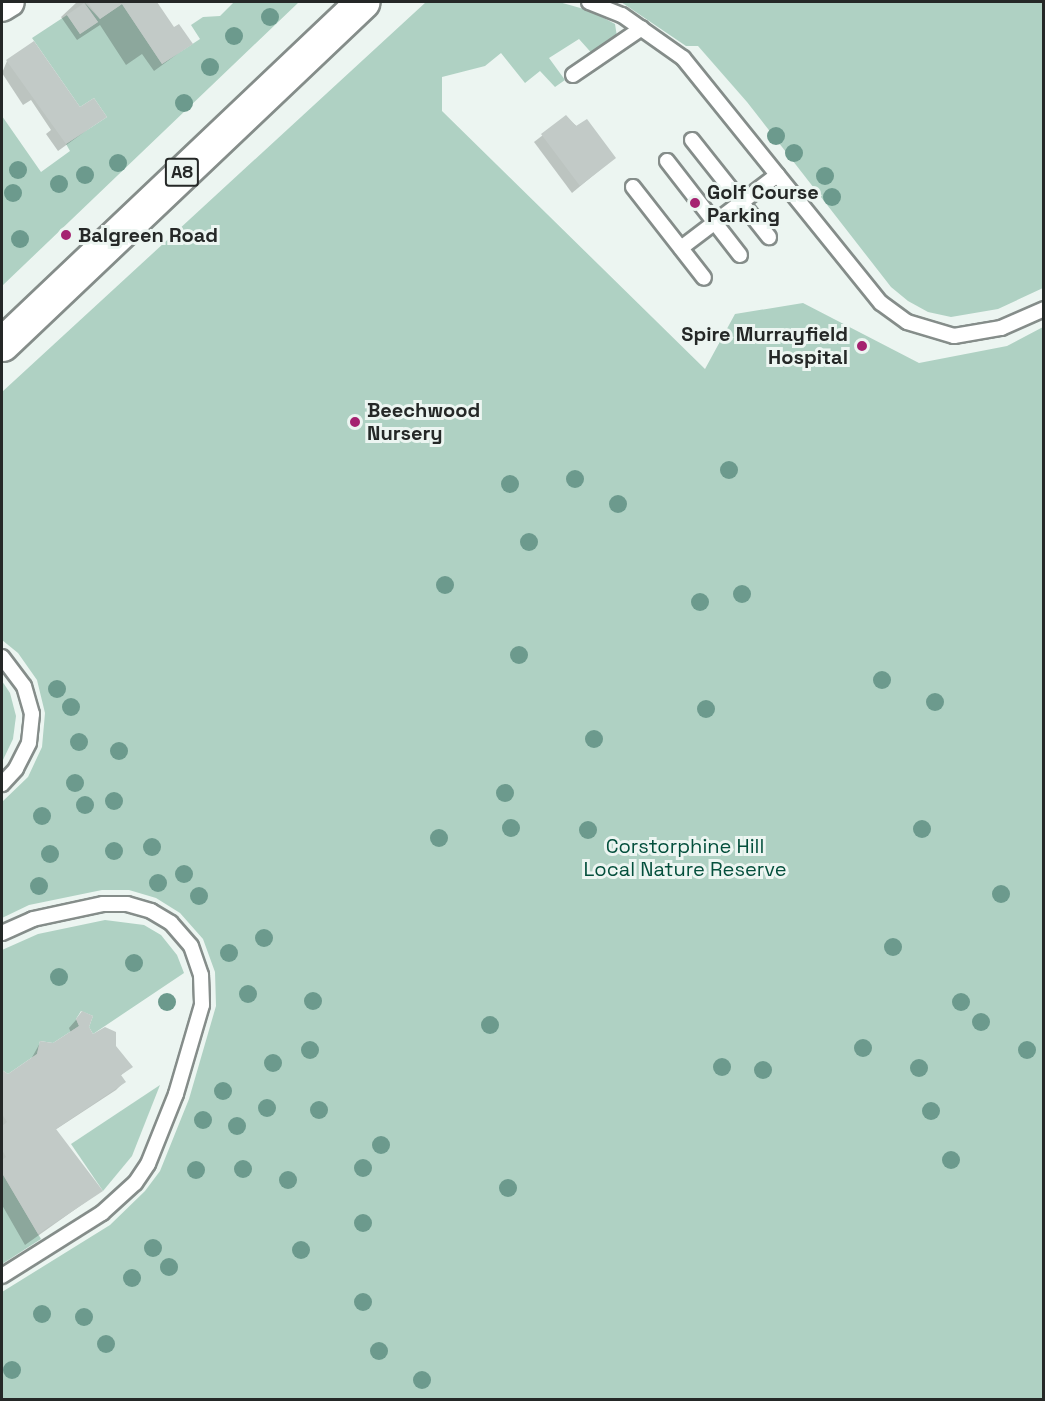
<!DOCTYPE html>
<style>
body{margin:0}
#map{position:relative;width:1045px;height:1401px;overflow:hidden;background:#ecf5f1;font-family:"Space Grotesk",sans-serif}
div>[style]{position:absolute}
[style*='--x']{left:calc(var(--x)*1px);top:calc(var(--y)*1px);width:calc(var(--w)*1px);rotate:calc(var(--a)*1deg)}
.green>*{inset:0;background:#afd1c3}
.shadow>*{inset:0;background:#0003}
.building>*{inset:0;background:#c2cac7}
.roads{filter:drop-shadow(2px 0 #858d8a) drop-shadow(-2px 0 #858d8a) drop-shadow(0 2px #858d8a) drop-shadow(0 -2px #858d8a)}
.lane>*{height:14px;margin:-7px;padding:0 7px;transform-origin:7px;border-radius:7px;background:#fff}
.street>*{height:28px;margin:-14px;padding:0 14px;transform-origin:14px;border-radius:14px;background:#fff}
.primary>*{height:33px;margin:-16.5px;padding:0 16.5px;transform-origin:16.5px;border-radius:16.5px;background:#fff}
.trees>*{width:18px;height:18px;margin:-9px;border-radius:50%;background:#6c9a8d}
.dots>*{width:16px;height:16px;translate:-50% -50%;box-sizing:border-box;border:3px solid #ecf5f1;border-radius:50%}
span{translate:-50% -50%;white-space:nowrap;text-align:center;line-height:1.15;-webkit-text-stroke:6px #ecf5f1;paint-order:stroke}
.shield-label span{padding:2px 4px;background:#ecf5f1;border:2px solid;border-radius:4px;-webkit-text-stroke-width:0}
.shield-label{font-size:18px;color:#252827;font-weight:700}
.poi-label{font-size:20px;color:#252827;font-weight:700}
.left{translate:0 -50%;text-align:left}
.right{translate:-100% -50%;text-align:right}
.park-label{font-size:20px;color:#044f3c}
.frame{position:absolute;inset:0;border:3px solid #252827;pointer-events:none}
</style>
<div id="map">
<div class="green">
<i style="clip-path:polygon(84px 2px,100px 19px,122px 4px,162px 64px,200px 39px,191px 25px,203px 17px,220px 16px,234px 2px,299px 2px,2px 286px,2px 116px,41px 172px,70px 151px,66px 144px,107px 117px,94px 98px,80px 107px,32px 38px,67px 15px,80px 34px,98px 22px)"></i>
<i style="clip-path:polygon(426px 2px,559px 2px,591px 11px,615px 24px,618px 43px,596px 58px,579px 39px,549px 58px,565px 80px,555px 87px,540px 71px,525px 83px,501px 53px,485px 66px,442px 77px,442px 111px,705px 369px,735px 314px,803px 303px,919px 363px,1007px 346px,1043px 327px,1043px 1399px,2px 1399px,2px 1292px,110px 1225px,145px 1191px,160px 1171px,189px 1099px,216px 1006px,215px 972px,203px 939px,180px 913px,156px 898px,129px 890px,102px 890px,29px 905px,2px 918px,2px 802px,28px 777px,42px 747px,45px 713px,37px 680px,18px 653px,2px 640px,2px 392px)"></i>
<i style="clip-path:polygon(621px 2px,1043px 2px,1043px 288px,998px 309px,951px 317px,928px 312px,908px 301px,891px 287px,747px 102px,698px 46px,686px 46px)"></i>
<i style="clip-path:polygon(2px 681px,10px 693px,16px 716px,13px 739px,2px 762px)"></i>
<i style="clip-path:polygon(105px 920px,144px 925px,161px 935px,177px 955px,184px 973px,93px 1034px,89px 1027px,93px 1016px,81px 1011px,76px 1019px,79px 1026px,53px 1043px,40px 1041px,37px 1054px,8px 1074px,2px 1070px,2px 950px,38px 934px)"></i>
<i style="clip-path:polygon(160px 1085px,132px 1156px,103px 1191px,71px 1144px)"></i>
<i style="clip-path:polygon(2px 1173px,41px 1239px,2px 1264px)"></i>
</div>
<div class="shadow">
<i style="clip-path:polygon(77px 2px,155px 2px,172px 27px,191px 44px,154px 71px,142px 54px,126px 65px,100px 25px,77px 40px,61px 17px)"></i>
<i style="clip-path:polygon(34px 43px,80px 109px,105px 117px,58px 151px,46px 134px,51px 130px,31px 100px,23px 105px,2px 73px,7px 61px)"></i>
<i style="clip-path:polygon(566px 117px,614px 158px,572px 193px,534px 142px)"></i>
<i style="clip-path:polygon(82px 1013px,93px 1036px,114px 1047px,131px 1067px,120px 1076px,124px 1082px,116px 1090px,55px 1130px,101px 1191px,25px 1245px,2px 1205px,2px 1074px,8px 1075px,30px 1061px,40px 1043px,54px 1045px,71px 1033px,69px 1028px)"></i>
</div>
<div class="building">
<i style="clip-path:polygon(87px 2px,157px 2px,174px 27px,179px 24px,193px 44px,162px 64px,122px 4px,100px 19px)"></i>
<i style="clip-path:polygon(84px 3px,98px 22px,80px 34px,67px 15px)"></i>
<i style="clip-path:polygon(34px 41px,80px 107px,94px 98px,107px 117px,66px 144px,6px 60px)"></i>
<i style="clip-path:polygon(566px 115px,576px 126px,587px 119px,616px 158px,580px 186px,541px 134px)"></i>
<i style="clip-path:polygon(82px 1011px,93px 1016px,89px 1027px,93px 1034px,105px 1027px,116px 1032px,116px 1046px,133px 1067px,121px 1075px,126px 1082px,56px 1129px,103px 1191px,38px 1234px,2px 1173px,2px 1160px,6px 1157px,2px 1150px,2px 1126px,7px 1122px,2px 1114px,2px 1070px,8px 1074px,37px 1054px,40px 1041px,53px 1043px,79px 1026px,76px 1019px)"></i>
</div>
<div class="roads">
<div class="lane">
<i style="--x:589;--y:2;--w:35;--a:22"></i>
<i style="--x:622;--y:15;--w:75;--a:35.2"></i>
<i style="--x:683;--y:58;--w:315;--a:51.1"></i>
<i style="--x:881;--y:303;--w:32;--a:36"></i>
<i style="--x:907;--y:322;--w:49;--a:16.6"></i>
<i style="--x:954;--y:336;--w:48;--a:-9.7"></i>
<i style="--x:1001;--y:328;--w:47;--a:-23.8"></i>
<i style="--x:573;--y:75;--w:83;--a:-34.3"></i>
<i style="--x:692;--y:140;--w:124;--a:51.6"></i>
<i style="--x:667;--y:161;--w:119;--a:52.2"></i>
<i style="--x:633;--y:187;--w:115;--a:52"></i>
<i style="--x:681;--y:248;--w:121;--a:-37.2"></i>
<i style="--x:2;--y:657;--w:36;--a:53"></i>
<i style="--x:24;--y:686;--w:29;--a:74"></i>
<i style="--x:32;--y:714;--w:29;--a:96"></i>
<i style="--x:29;--y:743;--w:29;--a:117"></i>
<i style="--x:16;--y:769;--w:21;--a:133"></i>
<i style="--x:2;--y:933;--w:34;--a:-24"></i>
<i style="--x:33;--y:919;--w:72;--a:-12.1"></i>
<i style="--x:103;--y:904;--w:24;--a:0"></i>
<i style="--x:127;--y:904;--w:25;--a:16"></i>
<i style="--x:151;--y:911;--w:23;--a:31"></i>
<i style="--x:171;--y:923;--w:30;--a:49"></i>
<i style="--x:191;--y:946;--w:31;--a:71"></i>
<i style="--x:201;--y:975;--w:30;--a:88"></i>
<i style="--x:202;--y:1005;--w:93;--a:106.3"></i>
<i style="--x:176;--y:1094;--w:75;--a:111.8"></i>
<i style="--x:148;--y:1164;--w:23;--a:124"></i>
<i style="--x:135;--y:1183;--w:45;--a:137.7"></i>
<i style="--x:102;--y:1213;--w:118;--a:147.8"></i>
</div>
<div class="street">
<i style="--x:2;--y:7;--w:9;--a:-32"></i>
</div>
<div class="primary">
<i style="--x:2;--y:344;--w:497;--a:-43.5"></i>
</div>
</div>
<div class="trees">
<i style="left:270px;top:17px"></i>
<i style="left:234px;top:36px"></i>
<i style="left:210px;top:67px"></i>
<i style="left:184px;top:103px"></i>
<i style="left:776px;top:136px"></i>
<i style="left:794px;top:153px"></i>
<i style="left:118px;top:163px"></i>
<i style="left:18px;top:170px"></i>
<i style="left:85px;top:175px"></i>
<i style="left:825px;top:176px"></i>
<i style="left:59px;top:184px"></i>
<i style="left:13px;top:193px"></i>
<i style="left:832px;top:197px"></i>
<i style="left:20px;top:239px"></i>
<i style="left:729px;top:470px"></i>
<i style="left:575px;top:479px"></i>
<i style="left:510px;top:484px"></i>
<i style="left:618px;top:504px"></i>
<i style="left:529px;top:542px"></i>
<i style="left:445px;top:585px"></i>
<i style="left:742px;top:594px"></i>
<i style="left:700px;top:602px"></i>
<i style="left:519px;top:655px"></i>
<i style="left:882px;top:680px"></i>
<i style="left:57px;top:689px"></i>
<i style="left:935px;top:702px"></i>
<i style="left:71px;top:707px"></i>
<i style="left:706px;top:709px"></i>
<i style="left:594px;top:739px"></i>
<i style="left:79px;top:742px"></i>
<i style="left:119px;top:751px"></i>
<i style="left:75px;top:783px"></i>
<i style="left:505px;top:793px"></i>
<i style="left:114px;top:801px"></i>
<i style="left:85px;top:805px"></i>
<i style="left:42px;top:816px"></i>
<i style="left:511px;top:828px"></i>
<i style="left:922px;top:829px"></i>
<i style="left:588px;top:830px"></i>
<i style="left:439px;top:838px"></i>
<i style="left:152px;top:847px"></i>
<i style="left:114px;top:851px"></i>
<i style="left:50px;top:854px"></i>
<i style="left:184px;top:874px"></i>
<i style="left:158px;top:883px"></i>
<i style="left:39px;top:886px"></i>
<i style="left:1001px;top:894px"></i>
<i style="left:199px;top:896px"></i>
<i style="left:264px;top:938px"></i>
<i style="left:893px;top:947px"></i>
<i style="left:229px;top:953px"></i>
<i style="left:134px;top:963px"></i>
<i style="left:59px;top:977px"></i>
<i style="left:248px;top:994px"></i>
<i style="left:313px;top:1001px"></i>
<i style="left:167px;top:1002px"></i>
<i style="left:961px;top:1002px"></i>
<i style="left:981px;top:1022px"></i>
<i style="left:490px;top:1025px"></i>
<i style="left:863px;top:1048px"></i>
<i style="left:310px;top:1050px"></i>
<i style="left:1027px;top:1050px"></i>
<i style="left:273px;top:1063px"></i>
<i style="left:722px;top:1067px"></i>
<i style="left:919px;top:1068px"></i>
<i style="left:763px;top:1070px"></i>
<i style="left:223px;top:1091px"></i>
<i style="left:267px;top:1108px"></i>
<i style="left:319px;top:1110px"></i>
<i style="left:931px;top:1111px"></i>
<i style="left:203px;top:1120px"></i>
<i style="left:237px;top:1126px"></i>
<i style="left:381px;top:1145px"></i>
<i style="left:951px;top:1160px"></i>
<i style="left:363px;top:1168px"></i>
<i style="left:243px;top:1169px"></i>
<i style="left:196px;top:1170px"></i>
<i style="left:288px;top:1180px"></i>
<i style="left:508px;top:1188px"></i>
<i style="left:363px;top:1223px"></i>
<i style="left:153px;top:1248px"></i>
<i style="left:301px;top:1250px"></i>
<i style="left:169px;top:1267px"></i>
<i style="left:132px;top:1278px"></i>
<i style="left:363px;top:1302px"></i>
<i style="left:42px;top:1314px"></i>
<i style="left:84px;top:1317px"></i>
<i style="left:106px;top:1344px"></i>
<i style="left:379px;top:1351px"></i>
<i style="left:12px;top:1370px"></i>
<i style="left:422px;top:1380px"></i>
</div>
<div class="dots">
<i style="left:695px;top:203px;background:#a52270"></i>
<i style="left:66px;top:235px;background:#a52270"></i>
<i style="left:862px;top:346px;background:#a52270"></i>
<i style="left:355px;top:422px;background:#a52270"></i>
</div>
<div class="shield-label">
<span style="left:182px;top:172px">A8</span>
</div>
<div class="poi-label">
<span class="left" style="left:707px;top:204px">Golf Course<br>Parking</span>
<span class="left" style="left:78px;top:235px">Balgreen Road</span>
<span class="right" style="left:848px;top:346px">Spire Murrayfield<br>Hospital</span>
<span class="left" style="left:367px;top:422px">Beechwood<br>Nursery</span>
</div>
<div class="park-label">
<span style="left:685px;top:858px">Corstorphine Hill<br>Local Nature Reserve</span>
</div>
<div class="frame"></div>
</div>
